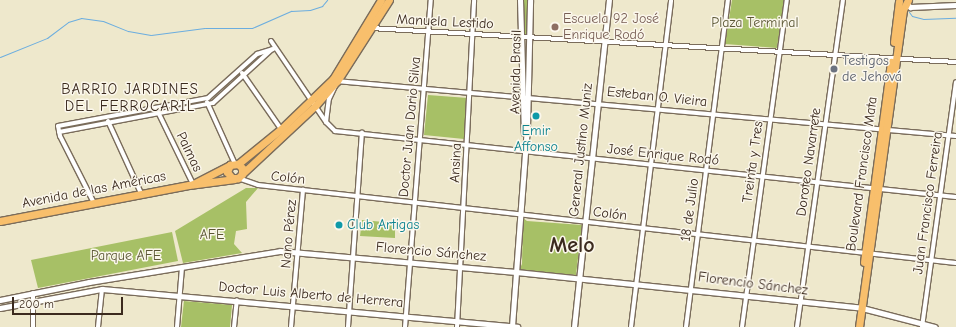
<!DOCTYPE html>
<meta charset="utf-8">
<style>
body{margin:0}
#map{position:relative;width:956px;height:327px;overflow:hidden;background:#eee8cc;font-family:"Comic Neue",sans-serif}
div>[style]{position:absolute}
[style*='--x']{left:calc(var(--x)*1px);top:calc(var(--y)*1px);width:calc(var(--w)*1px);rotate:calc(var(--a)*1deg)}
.green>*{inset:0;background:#a7c066}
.stream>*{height:1px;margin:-0.5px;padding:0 0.5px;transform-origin:0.5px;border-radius:0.5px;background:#6baddf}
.roads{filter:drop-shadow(1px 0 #7a6c5b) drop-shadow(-1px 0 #7a6c5b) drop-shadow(0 1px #7a6c5b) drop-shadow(0 -1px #7a6c5b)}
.minor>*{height:4px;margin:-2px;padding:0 2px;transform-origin:2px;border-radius:2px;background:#fff}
.tertiary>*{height:5px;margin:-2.5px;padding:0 2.5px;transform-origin:2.5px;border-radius:2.5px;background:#fff}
.primary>*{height:7px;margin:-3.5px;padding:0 3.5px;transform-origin:3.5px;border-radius:3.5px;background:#f8bf6c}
.dots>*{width:11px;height:11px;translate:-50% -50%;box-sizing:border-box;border:2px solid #fbf7ec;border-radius:50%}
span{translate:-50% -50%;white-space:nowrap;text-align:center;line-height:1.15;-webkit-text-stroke:3px #fbf7ec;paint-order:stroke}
.education-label{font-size:14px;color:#785e54}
.left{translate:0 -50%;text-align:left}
.street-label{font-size:14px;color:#3b2a1e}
.park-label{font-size:14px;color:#5b5734}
.worship-label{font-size:14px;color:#5b616d}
.culture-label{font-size:14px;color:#0d838f}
.neighbourhood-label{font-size:15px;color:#3b2a1e;letter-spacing:1px}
.town-label{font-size:22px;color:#3b2a1e;font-weight:700}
.scale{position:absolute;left:12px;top:297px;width:111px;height:18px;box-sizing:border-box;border:2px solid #3b2a1e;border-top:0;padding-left:5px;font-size:12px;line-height:14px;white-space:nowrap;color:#3b2a1e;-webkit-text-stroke:3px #fbf7ec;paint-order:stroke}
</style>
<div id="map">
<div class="green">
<i style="clip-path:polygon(522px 0,528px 0,527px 35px,523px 35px)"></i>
<i style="clip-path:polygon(732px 0,784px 0,777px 48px,725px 44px)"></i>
<i style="clip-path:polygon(428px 95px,468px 98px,464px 139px,424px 135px)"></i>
<i style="clip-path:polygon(246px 188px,258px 188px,246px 202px,247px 229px,236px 231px,234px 244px,242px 253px,183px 263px,175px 231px)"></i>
<i style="clip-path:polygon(523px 218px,527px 221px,582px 225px,576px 275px,519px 270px,522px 264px)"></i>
<i style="clip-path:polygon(362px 220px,395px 223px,395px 238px,360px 236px)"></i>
<i style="clip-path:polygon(172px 232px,178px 261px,38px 288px,31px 260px)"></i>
<i style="clip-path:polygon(184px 301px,232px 305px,230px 327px,181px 327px)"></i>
</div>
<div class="stream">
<i style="--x:909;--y:12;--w:5;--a:53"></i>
<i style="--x:912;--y:16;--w:11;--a:15"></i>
<i style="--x:923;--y:19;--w:33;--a:-2"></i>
<i style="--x:0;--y:57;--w:51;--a:-22"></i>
<i style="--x:47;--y:38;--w:26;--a:-37"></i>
<i style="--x:68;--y:22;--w:14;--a:-17"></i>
<i style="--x:81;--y:18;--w:22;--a:8"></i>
<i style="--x:103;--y:21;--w:27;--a:22"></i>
<i style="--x:128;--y:31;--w:23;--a:10"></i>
<i style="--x:151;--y:35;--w:54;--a:-7.4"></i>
<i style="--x:205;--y:28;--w:47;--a:0"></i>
<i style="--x:252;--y:28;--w:43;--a:-23.6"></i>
<i style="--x:291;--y:11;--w:19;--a:-3"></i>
<i style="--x:310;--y:10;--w:13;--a:-18"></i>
<i style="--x:322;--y:6;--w:8;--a:-50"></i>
</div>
<div class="roads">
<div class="minor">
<i style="--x:370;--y:28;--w:587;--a:3.32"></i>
<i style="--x:271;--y:41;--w:98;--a:55.8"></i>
<i style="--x:326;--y:122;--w:13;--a:45"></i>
<i style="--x:335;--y:131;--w:624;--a:6.07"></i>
<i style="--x:242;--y:73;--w:68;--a:55.1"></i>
<i style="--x:336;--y:81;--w:622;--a:5.07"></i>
<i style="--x:207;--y:102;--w:68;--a:65.7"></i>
<i style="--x:158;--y:112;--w:80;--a:64.1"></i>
<i style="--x:108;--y:121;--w:79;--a:65.4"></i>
<i style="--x:326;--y:122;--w:23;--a:-83"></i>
<i style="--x:329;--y:99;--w:14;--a:-65"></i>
<i style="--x:59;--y:132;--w:157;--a:-10.7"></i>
<i style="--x:213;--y:103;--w:79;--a:-42.4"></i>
<i style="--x:238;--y:178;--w:21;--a:19"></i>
<i style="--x:258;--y:185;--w:702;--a:6.38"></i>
<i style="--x:94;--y:203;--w:75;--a:-116.9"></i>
<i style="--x:60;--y:136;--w:10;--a:-101"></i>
<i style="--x:58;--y:126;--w:153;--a:-10.6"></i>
<i style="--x:208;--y:98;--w:66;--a:-41.9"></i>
<i style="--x:257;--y:54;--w:17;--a:-17"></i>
<i style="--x:33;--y:327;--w:34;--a:-90"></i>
<i style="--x:98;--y:327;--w:38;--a:-84"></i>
<i style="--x:177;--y:327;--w:60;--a:-85.2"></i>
<i style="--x:234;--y:327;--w:27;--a:-84"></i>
<i style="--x:291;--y:327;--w:138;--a:-85"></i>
<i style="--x:348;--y:327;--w:195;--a:-85.9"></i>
<i style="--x:405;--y:327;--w:328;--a:-85.5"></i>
<i style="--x:457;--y:327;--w:327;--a:-87"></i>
<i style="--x:631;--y:327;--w:329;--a:-83"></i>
<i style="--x:686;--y:327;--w:330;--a:-82.7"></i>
<i style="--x:742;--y:327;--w:330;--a:-82.2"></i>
<i style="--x:797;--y:327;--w:330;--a:-82"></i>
<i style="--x:922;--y:327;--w:247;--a:-82.1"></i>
</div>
<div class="tertiary">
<i style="--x:520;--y:0;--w:133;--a:88.3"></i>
<i style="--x:906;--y:3;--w:6;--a:45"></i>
<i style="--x:910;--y:7;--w:46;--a:-2.5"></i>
<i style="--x:0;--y:300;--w:91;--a:-11.4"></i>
<i style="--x:89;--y:282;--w:193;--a:-9.2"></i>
<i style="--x:280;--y:251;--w:237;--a:5.1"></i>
<i style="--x:516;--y:272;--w:348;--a:5.9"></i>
<i style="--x:862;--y:308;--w:75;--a:14.6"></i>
<i style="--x:0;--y:308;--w:104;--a:-10.6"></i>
<i style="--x:102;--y:289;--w:417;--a:5.2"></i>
<i style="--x:512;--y:326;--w:200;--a:-85.7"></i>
<i style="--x:527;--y:127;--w:127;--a:-88.6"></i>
<i style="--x:574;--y:327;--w:329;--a:-83.9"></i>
</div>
<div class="primary">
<i style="--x:894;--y:42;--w:41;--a:-83"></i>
<i style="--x:238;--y:164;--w:6;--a:45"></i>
<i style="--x:242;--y:168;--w:6;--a:90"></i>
<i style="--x:242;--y:174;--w:6;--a:135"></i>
<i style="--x:238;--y:178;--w:6;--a:180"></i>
<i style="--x:232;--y:178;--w:8;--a:-130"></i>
<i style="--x:227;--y:172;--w:8;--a:-67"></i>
<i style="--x:230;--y:165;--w:8;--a:-7"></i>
<i style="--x:238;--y:164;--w:55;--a:-39.1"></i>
<i style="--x:281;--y:129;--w:72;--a:-43.9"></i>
<i style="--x:333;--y:79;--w:92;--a:-58.7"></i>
<i style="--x:242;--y:174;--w:100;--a:-43"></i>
<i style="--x:315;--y:106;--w:33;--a:-49"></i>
<i style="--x:337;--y:81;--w:96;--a:-57.3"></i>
<i style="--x:193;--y:184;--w:42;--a:-27.2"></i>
<i style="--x:0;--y:221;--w:192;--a:-10.8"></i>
<i style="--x:189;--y:185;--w:46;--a:-7.4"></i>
<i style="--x:864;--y:262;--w:202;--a:-82.3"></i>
<i style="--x:859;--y:327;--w:320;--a:-82.1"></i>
<i style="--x:903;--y:10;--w:11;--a:-63"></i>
</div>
</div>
<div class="dots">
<i style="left:555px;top:27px;background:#8d6e63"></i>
<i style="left:834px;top:69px;background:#6b7280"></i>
<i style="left:536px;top:116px;background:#0f9aa8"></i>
<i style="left:339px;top:225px;background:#0f9aa8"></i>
</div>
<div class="education-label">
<span class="left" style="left:563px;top:27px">Escuela 92 José<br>Enrique Rodó</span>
</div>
<div class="street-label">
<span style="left:445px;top:22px;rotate:3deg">Manuela Lestido</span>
<span style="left:516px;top:72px;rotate:-89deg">Avenida Brasil</span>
<span style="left:657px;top:97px;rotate:6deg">Esteban O. Vieira</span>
<span style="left:410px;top:127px;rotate:-85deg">Doctor Juan Dario Silva</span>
<span style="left:581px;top:150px;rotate:-84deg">General Justino Muniz</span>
<span style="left:189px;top:152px;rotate:64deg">Palmas</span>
<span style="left:663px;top:155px;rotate:6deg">José Enrique Rodó</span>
<span style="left:753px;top:162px;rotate:-82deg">Treinta y Tres</span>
<span style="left:809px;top:162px;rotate:-82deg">Doroteo Navarrete</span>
<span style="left:456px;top:163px;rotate:-87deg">Ansina</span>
<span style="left:862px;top:174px;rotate:-82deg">Boulevard Francisco Mata</span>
<span style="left:288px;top:178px;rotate:6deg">Colón</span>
<span style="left:94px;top:190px;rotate:-11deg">Avenida de las Américas</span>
<span style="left:928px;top:203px;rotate:-82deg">Juan Francisco Ferreira</span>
<span style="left:690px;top:210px;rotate:-82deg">18 de Julio</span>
<span style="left:610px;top:214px;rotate:7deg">Colón</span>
<span style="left:289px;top:234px;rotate:-85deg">Nano Pérez</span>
<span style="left:431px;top:252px;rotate:5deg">Florencio Sánchez</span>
<span style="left:753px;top:284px;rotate:7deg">Florencio Sánchez</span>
<span style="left:311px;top:295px;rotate:5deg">Doctor Luis Alberto de Herrera</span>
</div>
<div class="park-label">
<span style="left:755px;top:23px">Plaza Terminal</span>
<span style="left:212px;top:235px">AFE</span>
<span style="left:126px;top:256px">Parque AFE</span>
</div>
<div class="worship-label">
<span class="left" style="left:842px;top:69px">Testigos<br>de Jehová</span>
</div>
<div class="culture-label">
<span style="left:536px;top:139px">Emir<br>Affonso</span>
<span class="left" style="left:347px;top:225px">Club Artigas</span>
</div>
<div class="neighbourhood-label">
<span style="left:130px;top:98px">BARRIO JARDINES<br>DEL FERROCARIL</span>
</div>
<div class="town-label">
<span style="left:572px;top:246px">Melo</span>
</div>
<div class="scale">200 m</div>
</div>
